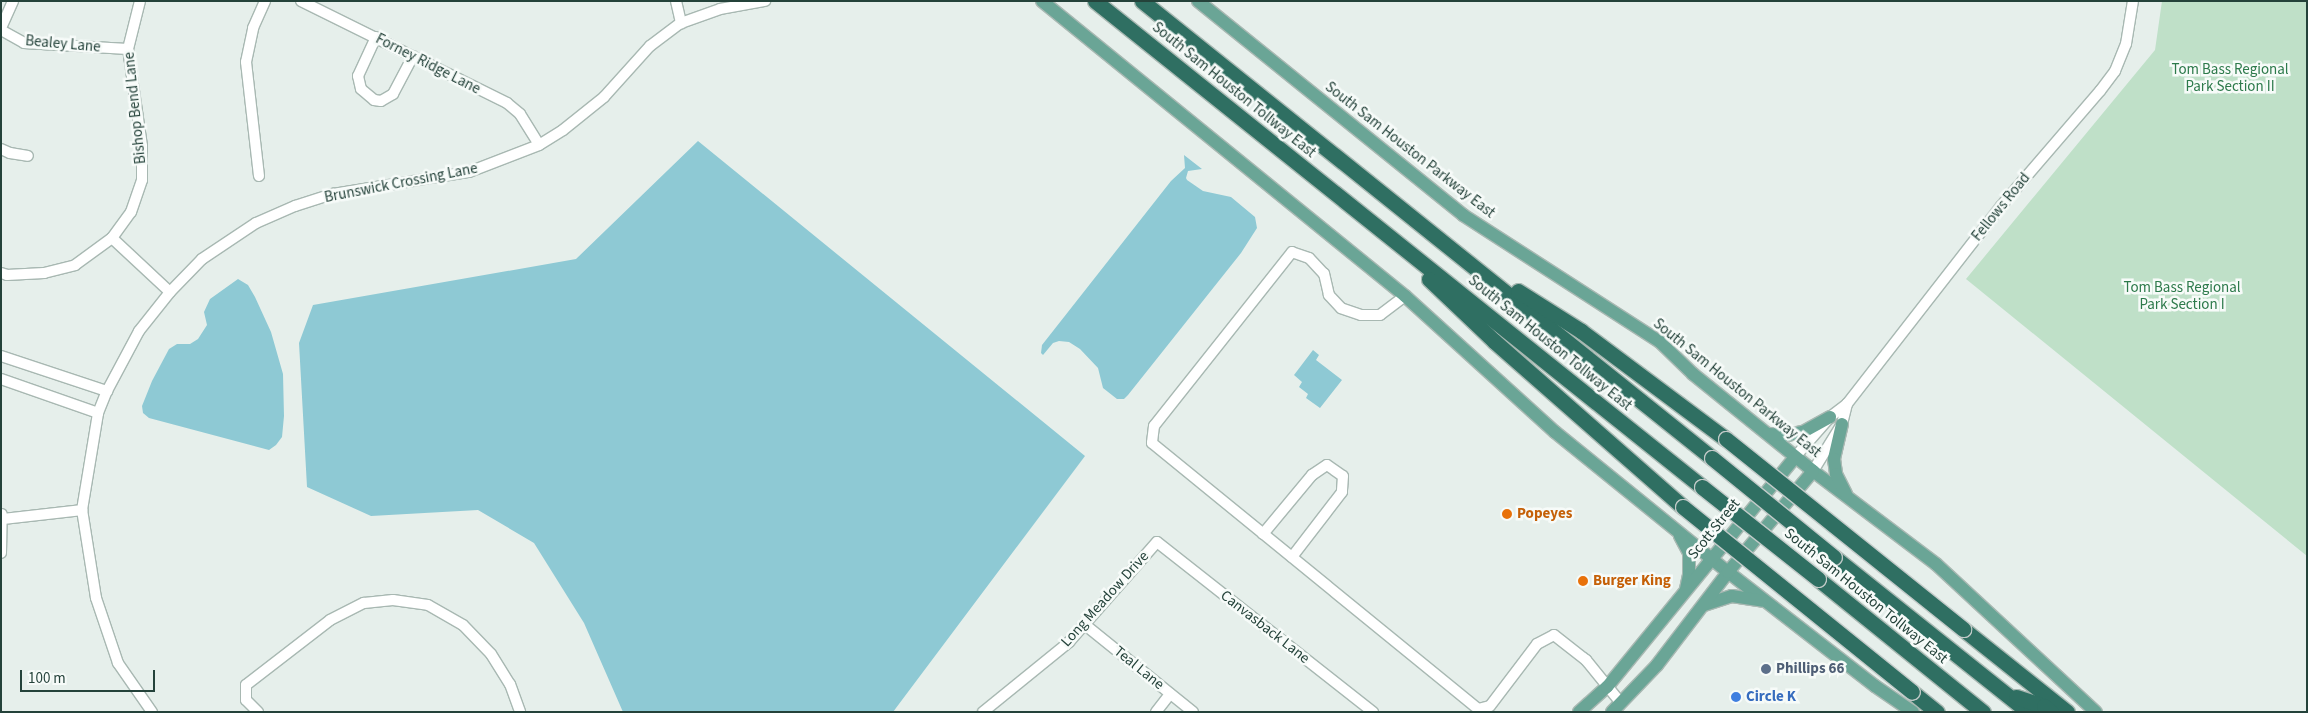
<!DOCTYPE html>
<style>
body{margin:0}
#map{position:relative;width:2308px;height:713px;overflow:hidden;background:#e6efeb;font-family:"Source Sans 3",sans-serif}
div>[style]{position:absolute}
[style*='--x']{left:calc(var(--x)*1px);top:calc(var(--y)*1px);width:calc(var(--w)*1px);rotate:calc(var(--a)*1deg)}
.green>*{inset:0;background:#bfe0c8}
.water>*{inset:0;background:#8ec9d4}
.roads{filter:drop-shadow(1px 0 #a8b8b2) drop-shadow(-1px 0 #a8b8b2) drop-shadow(0 1px #a8b8b2) drop-shadow(0 -1px #a8b8b2)}
.minor>*{height:10px;margin:-5px;padding:0 5px;transform-origin:5px;border-radius:5px;background:#fff}
.major>*{height:12px;margin:-6px;padding:0 6px;transform-origin:6px;border-radius:6px;background:#6aa596}
.highway>*{height:15px;margin:-7.5px;padding:0 7.5px;transform-origin:7.5px;border-radius:7.5px;background:#2f6f62}
.bridges{filter:drop-shadow(1px 0 #c2cac8) drop-shadow(-1px 0 #c2cac8) drop-shadow(0 1px #c2cac8) drop-shadow(0 -1px #c2cac8)}
.highway-bridge>*{height:15px;margin:-7.5px;padding:0 7.5px;transform-origin:7.5px;border-radius:7.5px;background:#2f6f62}
.dots>*{width:14px;height:14px;translate:-50% -50%;box-sizing:border-box;border:2px solid #f7fbf9;border-radius:50%}
span{translate:-50% -50%;white-space:nowrap;text-align:center;line-height:1.15;-webkit-text-stroke:5px #f7fbf9;paint-order:stroke}
.street-label{font-size:15px;color:#24423a}
.park-label{font-size:15px;color:#2d7a4b}
.food-label{font-size:15px;color:#c56008;font-weight:700}
.left{translate:0 -50%;text-align:left}
.service-label{font-size:15px;color:#4e5e75;font-weight:700}
.shop-label{font-size:15px;color:#366cbe;font-weight:700}
.frame{position:absolute;inset:0;border:2px solid #24423a;pointer-events:none}
.scale{position:absolute;left:20px;top:670px;width:135px;height:22px;box-sizing:border-box;border:2px solid #24423a;border-top:0;padding-left:6px;font-size:15px;line-height:18px;white-space:nowrap;color:#24423a;-webkit-text-stroke:4px #f7fbf9;paint-order:stroke}
</style>
<div id="map">
<div class="green">
<i style="clip-path:polygon(2162px 1px,2307px 1px,2307px 556px,1966px 279px,2155px 50px)"></i>
</div>
<div class="water">
<i style="clip-path:polygon(698px 141px,1085px 456px,893px 712px,623px 712px,584px 623px,534px 543px,478px 510px,371px 516px,307px 487px,299px 343px,313px 305px,576px 259px)"></i>
<i style="clip-path:polygon(1184px 155px,1202px 169px,1188px 171px,1186px 178px,1187px 180px,1203px 191px,1231px 197px,1255px 217px,1257px 228px,1241px 253px,1128px 395px,1124px 399px,1117px 399px,1103px 388px,1098px 368px,1080px 349px,1069px 342px,1059px 341px,1053px 343px,1043px 355px,1041px 353px,1042px 345px,1171px 181px,1185px 168px)"></i>
<i style="clip-path:polygon(238px 279px,248px 285px,255px 297px,271px 332px,283px 374px,284px 416px,282px 437px,276px 445px,269px 450px,149px 418px,143px 413px,142px 406px,152px 381px,169px 349px,177px 344px,190px 344px,198px 339px,207px 325px,204px 312px,210px 299px)"></i>
<i style="clip-path:polygon(1313px 350px,1319px 355px,1316px 360px,1342px 380px,1320px 408px,1306px 398px,1308px 394px,1299px 387px,1302px 382px,1294px 375px)"></i>
</div>
<div class="roads">
<div class="minor">
<i style="--x:301;--y:1;--w:230;--a:26.3"></i>
<i style="--x:507;--y:103;--w:17;--a:40"></i>
<i style="--x:520;--y:114;--w:36;--a:58"></i>
<i style="--x:676;--y:1;--w:23;--a:77"></i>
<i style="--x:1;--y:28;--w:30;--a:-66"></i>
<i style="--x:1;--y:30;--w:26;--a:29"></i>
<i style="--x:24;--y:43;--w:104;--a:3.3"></i>
<i style="--x:376;--y:37;--w:43;--a:114.8"></i>
<i style="--x:358;--y:76;--w:13;--a:77"></i>
<i style="--x:361;--y:89;--w:17;--a:40"></i>
<i style="--x:374;--y:100;--w:7;--a:8"></i>
<i style="--x:381;--y:101;--w:14;--a:-30"></i>
<i style="--x:393;--y:94;--w:43;--a:-62.2"></i>
<i style="--x:1;--y:149;--w:10;--a:24"></i>
<i style="--x:10;--y:153;--w:18;--a:9"></i>
<i style="--x:259;--y:176;--w:115;--a:-96.5"></i>
<i style="--x:246;--y:62;--w:35;--a:-78"></i>
<i style="--x:253;--y:28;--w:30;--a:-66"></i>
<i style="--x:112;--y:238;--w:79;--a:43"></i>
<i style="--x:1;--y:273;--w:6;--a:18"></i>
<i style="--x:7;--y:275;--w:37;--a:-3"></i>
<i style="--x:44;--y:273;--w:32;--a:-14"></i>
<i style="--x:75;--y:265;--w:46;--a:-36.1"></i>
<i style="--x:112;--y:238;--w:32;--a:-54"></i>
<i style="--x:131;--y:212;--w:34;--a:-71"></i>
<i style="--x:142;--y:180;--w:34;--a:-90"></i>
<i style="--x:142;--y:146;--w:98;--a:-98.2"></i>
<i style="--x:128;--y:49;--w:49;--a:-76"></i>
<i style="--x:1405;--y:296;--w:31;--a:143"></i>
<i style="--x:1380;--y:315;--w:19;--a:180"></i>
<i style="--x:1361;--y:315;--w:21;--a:-161"></i>
<i style="--x:1341;--y:308;--w:18;--a:-133"></i>
<i style="--x:1329;--y:295;--w:22;--a:-103"></i>
<i style="--x:1324;--y:274;--w:22;--a:-133"></i>
<i style="--x:1309;--y:258;--w:18;--a:-161"></i>
<i style="--x:1292;--y:252;--w:222;--a:128.4"></i>
<i style="--x:1154;--y:426;--w:17;--a:97"></i>
<i style="--x:1152;--y:443;--w:421;--a:39.2"></i>
<i style="--x:1478;--y:709;--w:12;--a:-14"></i>
<i style="--x:1490;--y:706;--w:78;--a:-52.8"></i>
<i style="--x:1537;--y:644;--w:19;--a:-28"></i>
<i style="--x:1554;--y:635;--w:41;--a:38"></i>
<i style="--x:1586;--y:660;--w:55;--a:50.9"></i>
<i style="--x:1;--y:356;--w:112;--a:18.3"></i>
<i style="--x:1;--y:379;--w:103;--a:19.3"></i>
<i style="--x:1795;--y:457;--w:53;--a:-48.8"></i>
<i style="--x:1830;--y:417;--w:21;--a:-37"></i>
<i style="--x:1847;--y:404;--w:251;--a:-52.1"></i>
<i style="--x:2001;--y:206;--w:152;--a:-49.3"></i>
<i style="--x:2100;--y:91;--w:25;--a:-53"></i>
<i style="--x:2115;--y:71;--w:29;--a:-68"></i>
<i style="--x:2126;--y:44;--w:44;--a:-80.8"></i>
<i style="--x:1813;--y:471;--w:55;--a:-58.3"></i>
<i style="--x:1842;--y:424;--w:21;--a:-76"></i>
<i style="--x:3;--y:519;--w:80;--a:-6.5"></i>
<i style="--x:1263;--y:534;--w:77;--a:-50.3"></i>
<i style="--x:1312;--y:475;--w:18;--a:-34"></i>
<i style="--x:1327;--y:465;--w:19;--a:35"></i>
<i style="--x:1343;--y:476;--w:16;--a:94"></i>
<i style="--x:1342;--y:492;--w:82;--a:127.6"></i>
<i style="--x:1;--y:553;--w:39;--a:-89"></i>
<i style="--x:1084;--y:624;--w:140;--a:38.9"></i>
<i style="--x:152;--y:712;--w:60;--a:-124.8"></i>
<i style="--x:118;--y:663;--w:69;--a:-108.7"></i>
<i style="--x:96;--y:598;--w:89;--a:-99"></i>
<i style="--x:82;--y:510;--w:98;--a:-80.6"></i>
<i style="--x:98;--y:413;--w:24;--a:-68"></i>
<i style="--x:107;--y:391;--w:68;--a:-61.9"></i>
<i style="--x:139;--y:331;--w:50;--a:-51.5"></i>
<i style="--x:170;--y:292;--w:46;--a:-45.9"></i>
<i style="--x:202;--y:259;--w:65;--a:-33.7"></i>
<i style="--x:256;--y:223;--w:43;--a:-23.6"></i>
<i style="--x:295;--y:206;--w:40;--a:-18"></i>
<i style="--x:333;--y:194;--w:138;--a:-9.2"></i>
<i style="--x:469;--y:172;--w:75;--a:-21.1"></i>
<i style="--x:539;--y:145;--w:28;--a:-32"></i>
<i style="--x:563;--y:130;--w:53;--a:-38.8"></i>
<i style="--x:604;--y:97;--w:69;--a:-48"></i>
<i style="--x:650;--y:46;--w:39;--a:-37"></i>
<i style="--x:681;--y:23;--w:41;--a:-19.7"></i>
<i style="--x:720;--y:9;--w:46;--a:-10.1"></i>
<i style="--x:258;--y:712;--w:17;--a:-135"></i>
<i style="--x:246;--y:700;--w:15;--a:-90"></i>
<i style="--x:246;--y:685;--w:106;--a:-37.7"></i>
<i style="--x:330;--y:620;--w:38;--a:-27"></i>
<i style="--x:364;--y:603;--w:29;--a:-6"></i>
<i style="--x:393;--y:600;--w:35;--a:8"></i>
<i style="--x:428;--y:605;--w:40;--a:29.7"></i>
<i style="--x:463;--y:625;--w:40;--a:46"></i>
<i style="--x:491;--y:654;--w:36;--a:58"></i>
<i style="--x:510;--y:684;--w:30;--a:70"></i>
<i style="--x:983;--y:712;--w:111;--a:-39.1"></i>
<i style="--x:1069;--y:642;--w:133;--a:-48.7"></i>
<i style="--x:1157;--y:542;--w:275;--a:38.2"></i>
<i style="--x:1156;--y:712;--w:23;--a:-52"></i>
</div>
<div class="major">
<i style="--x:1042;--y:1;--w:468;--a:39.1"></i>
<i style="--x:1405;--y:296;--w:202;--a:42.2"></i>
<i style="--x:1555;--y:432;--w:223;--a:39"></i>
<i style="--x:1728;--y:572;--w:186;--a:37.8"></i>
<i style="--x:1875;--y:686;--w:46;--a:34.4"></i>
<i style="--x:1198;--y:1;--w:341;--a:38.9"></i>
<i style="--x:1463;--y:215;--w:234;--a:32.8"></i>
<i style="--x:1660;--y:342;--w:46;--a:44.1"></i>
<i style="--x:1693;--y:374;--w:154;--a:38.9"></i>
<i style="--x:1813;--y:471;--w:154;--a:37.1"></i>
<i style="--x:1936;--y:564;--w:218;--a:42.8"></i>
<i style="--x:1842;--y:424;--w:36;--a:103"></i>
<i style="--x:1834;--y:459;--w:15;--a:82"></i>
<i style="--x:1836;--y:474;--w:22;--a:63"></i>
<i style="--x:1768;--y:434;--w:19;--a:3"></i>
<i style="--x:1787;--y:435;--w:16;--a:-11"></i>
<i style="--x:1803;--y:432;--w:31;--a:-29"></i>
<i style="--x:1680;--y:536;--w:19;--a:62"></i>
<i style="--x:1689;--y:553;--w:22;--a:90"></i>
<i style="--x:1689;--y:575;--w:14;--a:102"></i>
<i style="--x:1704;--y:605;--w:29;--a:-18"></i>
<i style="--x:1732;--y:596;--w:30;--a:9"></i>
<i style="--x:1579;--y:712;--w:38;--a:-42"></i>
<i style="--x:1607;--y:687;--w:297;--a:-50.7"></i>
<i style="--x:1612;--y:712;--w:65;--a:-46.2"></i>
<i style="--x:1657;--y:665;--w:117;--a:-52.6"></i>
<i style="--x:1728;--y:572;--w:132;--a:-49.9"></i>
</div>
<div class="highway">
<i style="--x:1095;--y:1;--w:778;--a:38.68"></i>
<i style="--x:1142;--y:1;--w:731;--a:38.72"></i>
<i style="--x:1429;--y:279;--w:90;--a:43.6"></i>
<i style="--x:1494;--y:341;--w:252;--a:41.3"></i>
<i style="--x:1518;--y:291;--w:75;--a:32.4"></i>
<i style="--x:1581;--y:331;--w:181;--a:36.7"></i>
<i style="--x:1834;--y:557;--w:248;--a:38.6"></i>
<i style="--x:1818;--y:579;--w:212;--a:38.9"></i>
<i style="--x:1963;--y:629;--w:133;--a:38.6"></i>
<i style="--x:1912;--y:692;--w:32;--a:39"></i>
<i style="--x:2016;--y:697;--w:29;--a:18"></i>
<i style="--x:2044;--y:706;--w:9;--a:41"></i>
</div>
</div>
<div class="bridges">
<div class="highway-bridge">
<i style="--x:1726;--y:439;--w:304;--a:38.7"></i>
<i style="--x:1712;--y:458;--w:157;--a:39.1"></i>
<i style="--x:1702;--y:487;--w:148;--a:38.4"></i>
<i style="--x:1683;--y:507;--w:294;--a:38.9"></i>
</div>
</div>
<div class="dots">
<i style="left:1507px;top:514px;background:#e8710a"></i>
<i style="left:1583px;top:581px;background:#e8710a"></i>
<i style="left:1766px;top:669px;background:#5c6f8a"></i>
<i style="left:1736px;top:697px;background:#3f7fe0"></i>
</div>
<div class="street-label">
<span style="left:63px;top:44px;rotate:5deg">Bealey Lane</span>
<span style="left:428px;top:64px;rotate:27deg">Forney Ridge Lane</span>
<span style="left:1234px;top:90px;rotate:39deg">South Sam Houston Tollway East</span>
<span style="left:135px;top:108px;rotate:-96deg">Bishop Bend Lane</span>
<span style="left:1410px;top:150px;rotate:38deg">South Sam Houston Parkway East</span>
<span style="left:401px;top:183px;rotate:-11deg">Brunswick Crossing Lane</span>
<span style="left:2001px;top:207px;rotate:-51deg">Fellows Road</span>
<span style="left:1550px;top:343px;rotate:39deg">South Sam Houston Tollway East</span>
<span style="left:1737px;top:388px;rotate:39deg">South Sam Houston Parkway East</span>
<span style="left:1714px;top:529px;rotate:-51deg">Scott Street</span>
<span style="left:1866px;top:596px;rotate:39deg">South Sam Houston Tollway East</span>
<span style="left:1105px;top:599px;rotate:-48deg">Long Meadow Drive</span>
<span style="left:1265px;top:627px;rotate:38deg">Canvasback Lane</span>
<span style="left:1139px;top:668px;rotate:39deg">Teal Lane</span>
</div>
<div class="park-label">
<span style="left:2230px;top:78px">Tom Bass Regional<br>Park Section II</span>
<span style="left:2182px;top:296px">Tom Bass Regional<br>Park Section I</span>
</div>
<div class="food-label">
<span class="left" style="left:1517px;top:514px">Popeyes</span>
<span class="left" style="left:1593px;top:581px">Burger King</span>
</div>
<div class="service-label">
<span class="left" style="left:1776px;top:669px">Phillips 66</span>
</div>
<div class="shop-label">
<span class="left" style="left:1746px;top:697px">Circle K</span>
</div>
<div class="frame"></div>
<div class="scale">100 m</div>
</div>
